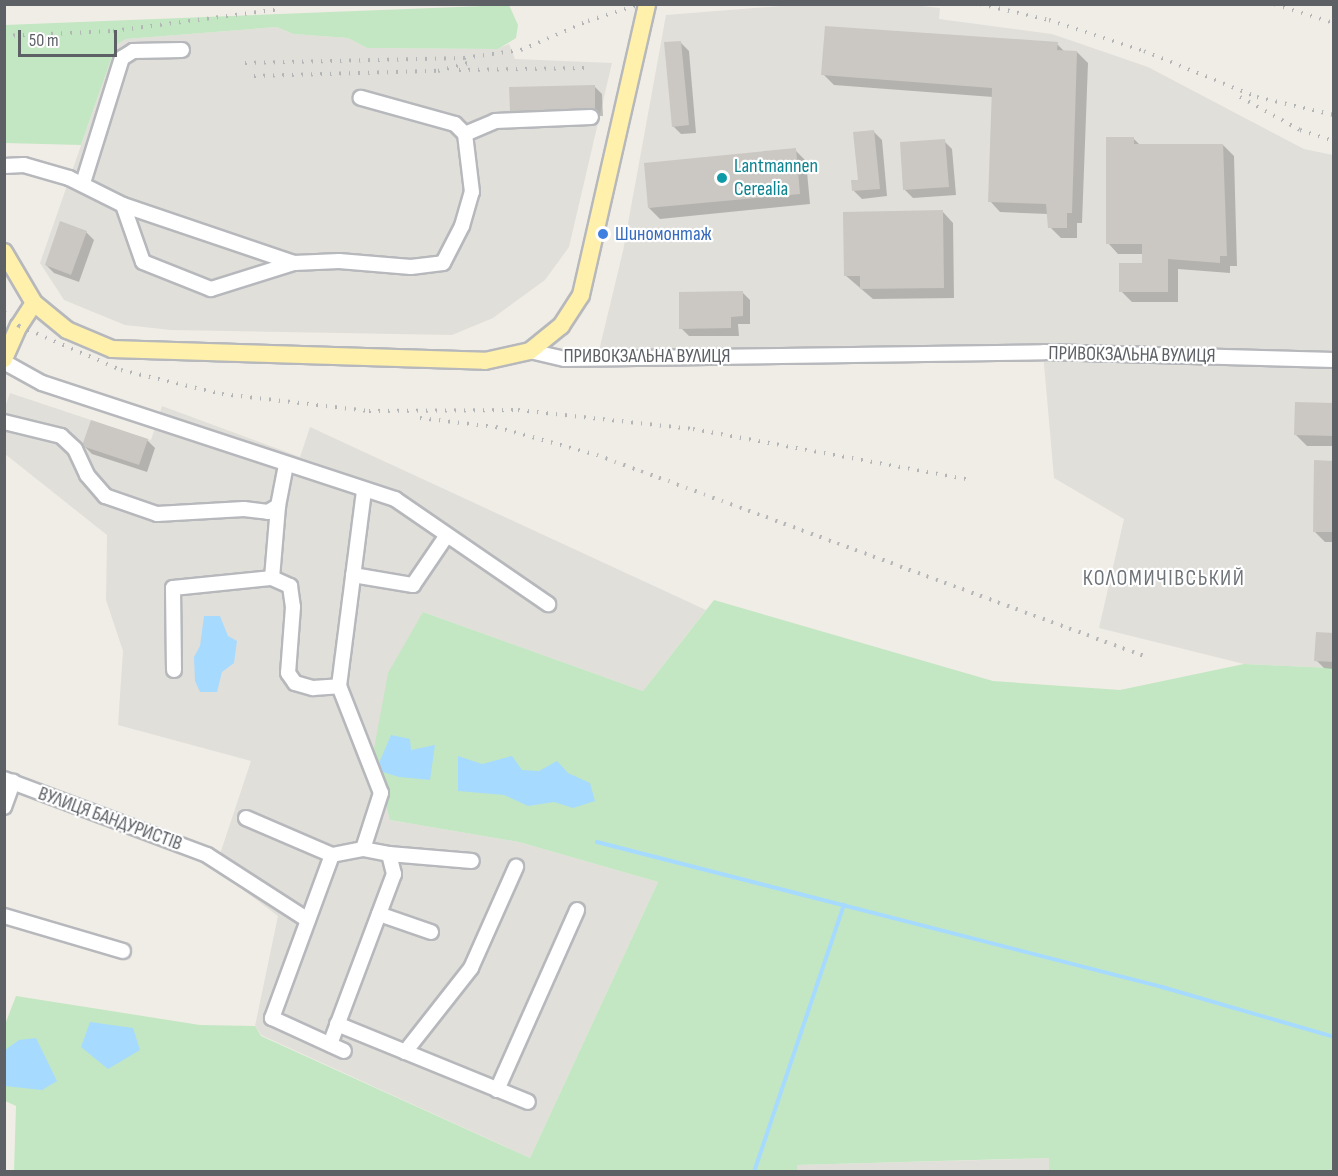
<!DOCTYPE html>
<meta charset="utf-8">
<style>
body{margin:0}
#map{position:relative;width:1338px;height:1176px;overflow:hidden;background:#f0ede6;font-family:"Sofia Sans Condensed",sans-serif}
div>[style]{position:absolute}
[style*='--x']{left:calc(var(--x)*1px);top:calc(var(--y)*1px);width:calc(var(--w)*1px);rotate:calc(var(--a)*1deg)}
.industrial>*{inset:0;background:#e1dfda}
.green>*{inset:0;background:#c3e7c2}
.water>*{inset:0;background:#a6daff}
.shadow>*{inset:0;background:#0003}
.stream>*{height:4px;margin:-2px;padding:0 2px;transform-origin:2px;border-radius:2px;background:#a6daff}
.building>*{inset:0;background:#cbc8c3}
.roads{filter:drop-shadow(2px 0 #b6b8bc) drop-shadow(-2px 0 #b6b8bc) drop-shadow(0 2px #b6b8bc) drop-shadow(0 -2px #b6b8bc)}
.minor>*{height:14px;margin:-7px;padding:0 7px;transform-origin:7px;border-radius:7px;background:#fff}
.major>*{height:16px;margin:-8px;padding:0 8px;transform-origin:8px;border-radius:8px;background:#fff0ab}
.rail>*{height:4px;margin-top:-2px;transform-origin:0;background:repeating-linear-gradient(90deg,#b4b5b6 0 1.5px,transparent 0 9.5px)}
.dots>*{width:16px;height:16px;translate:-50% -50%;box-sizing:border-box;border:3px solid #fff;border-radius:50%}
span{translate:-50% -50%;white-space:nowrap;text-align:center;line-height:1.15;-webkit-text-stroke:4.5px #fff;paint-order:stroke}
.culture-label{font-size:20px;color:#0d838f}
.left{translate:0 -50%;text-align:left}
.shop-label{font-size:20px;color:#366cbe}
.street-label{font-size:20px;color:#5d6166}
.quarter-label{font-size:22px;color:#6e7378;letter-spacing:1.5px}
.frame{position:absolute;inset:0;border:6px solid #5d6166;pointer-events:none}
.scale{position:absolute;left:18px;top:30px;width:99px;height:27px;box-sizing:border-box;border:3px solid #5d6166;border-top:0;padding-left:8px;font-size:18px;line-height:21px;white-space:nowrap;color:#5d6166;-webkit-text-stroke:4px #fff;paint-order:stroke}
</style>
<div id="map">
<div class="industrial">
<i style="clip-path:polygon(793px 5px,912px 5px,940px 8px,939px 19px,1052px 34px,1148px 67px,1304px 149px,1333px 155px,1333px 668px,1244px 664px,1099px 628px,1124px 519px,1054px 478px,1043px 353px,597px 359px,623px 251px,666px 15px)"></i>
<i style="clip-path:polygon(277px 27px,293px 34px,348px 38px,367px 48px,497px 49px,509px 44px,515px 59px,612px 63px,569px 247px,545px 280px,493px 318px,452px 335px,171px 330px,125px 325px,64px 300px,40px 263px,116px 45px,126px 39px)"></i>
<i style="clip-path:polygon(10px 393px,151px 440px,162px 406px,300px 457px,310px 427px,706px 610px,643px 691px,423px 612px,390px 820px,519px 842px,658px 882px,530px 1158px,261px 1035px,255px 1026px,278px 916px,215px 869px,251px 761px,118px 725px,123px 651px,106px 600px,107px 535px,5px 454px,5px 407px)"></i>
<i style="clip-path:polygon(1050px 1158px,1049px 1172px,797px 1172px,797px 1165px)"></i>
</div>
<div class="green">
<i style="clip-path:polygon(509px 5px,518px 25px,516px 38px,498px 49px,367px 48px,348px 38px,293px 34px,277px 27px,126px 39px,116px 45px,81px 145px,5px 143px,5px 25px)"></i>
<i style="clip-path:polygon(714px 600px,993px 681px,1120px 690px,1244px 664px,1333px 668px,1333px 1171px,1049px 1172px,1049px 1158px,797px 1165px,797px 1172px,14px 1171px,16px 1106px,5px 1101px,4px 1027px,16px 996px,200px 1025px,255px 1026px,261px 1036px,530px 1158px,658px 882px,519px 842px,390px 820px,373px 754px,388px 673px,423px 612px,643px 691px)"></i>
</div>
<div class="water">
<i style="clip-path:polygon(204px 616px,220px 616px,228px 636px,237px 641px,234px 663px,222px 672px,217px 692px,200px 692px,195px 681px,194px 657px,200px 646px)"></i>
<i style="clip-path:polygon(391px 735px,410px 739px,411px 750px,435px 745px,430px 780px,399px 777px,376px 770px)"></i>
<i style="clip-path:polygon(458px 756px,482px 764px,512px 756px,522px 770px,539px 771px,557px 761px,568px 773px,590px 783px,595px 801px,573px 808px,554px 802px,528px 806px,504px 795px,458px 791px)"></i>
<i style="clip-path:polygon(90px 1022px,133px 1028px,140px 1050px,108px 1069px,81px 1047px)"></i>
<i style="clip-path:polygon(36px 1038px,57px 1081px,42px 1090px,5px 1086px,5px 1050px,19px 1040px)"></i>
</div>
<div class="shadow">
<i style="clip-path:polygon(681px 43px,689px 51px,696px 133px,681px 134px,673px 126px)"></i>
<i style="clip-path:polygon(1057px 44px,1065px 52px,1077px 52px,1088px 63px,1082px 223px,1077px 223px,1077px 238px,1061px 238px,1050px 227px,1048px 214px,1000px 212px,990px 201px,993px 97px,834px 85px,823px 74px)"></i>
<i style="clip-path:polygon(594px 86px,602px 94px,603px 116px,519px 118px,511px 110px)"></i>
<i style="clip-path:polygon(874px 132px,882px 140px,887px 196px,862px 199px,854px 191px)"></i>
<i style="clip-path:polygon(1134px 139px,1141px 146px,1223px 145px,1234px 156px,1237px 266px,1230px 266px,1230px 273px,1178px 269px,1178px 302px,1132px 302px,1121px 291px,1143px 265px,1143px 254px,1118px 254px,1108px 243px)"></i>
<i style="clip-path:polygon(944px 141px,952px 149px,956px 195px,913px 198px,905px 190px)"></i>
<i style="clip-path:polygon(795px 150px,806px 161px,810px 204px,660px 219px,649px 208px)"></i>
<i style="clip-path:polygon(943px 212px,953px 223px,954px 298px,873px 299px,845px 275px)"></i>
<i style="clip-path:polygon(86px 232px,94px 240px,79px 282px,54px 273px,46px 265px)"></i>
<i style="clip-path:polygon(742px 292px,750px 300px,750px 324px,738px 324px,739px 336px,689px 336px,681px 328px)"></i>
<i style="clip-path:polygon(1334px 405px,1334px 446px,1307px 446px,1296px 435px)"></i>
<i style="clip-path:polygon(147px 440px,155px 448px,147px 472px,92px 454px,84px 446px)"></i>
<i style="clip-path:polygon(1334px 462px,1334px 542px,1325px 542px,1314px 531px)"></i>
<i style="clip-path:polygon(1334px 634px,1334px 669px,1324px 668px,1316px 660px)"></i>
</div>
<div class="stream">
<i style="--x:597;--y:842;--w:583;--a:14.39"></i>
<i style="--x:1162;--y:987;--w:179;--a:16.2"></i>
<i style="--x:754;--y:1172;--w:282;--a:-71.4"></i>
</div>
<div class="building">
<i style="clip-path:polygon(825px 26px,1058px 42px,1057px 50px,1077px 51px,1072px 213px,1067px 213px,1067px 228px,1048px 228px,1046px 204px,988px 202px,992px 88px,821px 75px)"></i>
<i style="clip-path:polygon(681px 41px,689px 125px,672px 127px,664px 42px)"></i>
<i style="clip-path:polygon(595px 85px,595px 109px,510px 111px,509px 87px)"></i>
<i style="clip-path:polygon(874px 130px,880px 189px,852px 191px,851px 180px,858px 180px,853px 132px)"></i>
<i style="clip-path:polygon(1106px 137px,1134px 137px,1134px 144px,1223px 144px,1227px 256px,1220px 256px,1220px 263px,1168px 259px,1168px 292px,1119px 292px,1119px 263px,1142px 263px,1142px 244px,1106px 244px)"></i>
<i style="clip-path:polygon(945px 139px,949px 187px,903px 190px,900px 142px)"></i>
<i style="clip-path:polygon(796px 148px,800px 194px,648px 208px,644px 163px)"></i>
<i style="clip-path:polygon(943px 210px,944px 288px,860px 289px,860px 276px,844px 276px,843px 212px)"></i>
<i style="clip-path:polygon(60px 221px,87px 231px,71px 275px,45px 265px)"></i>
<i style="clip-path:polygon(743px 291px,743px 316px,731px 317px,731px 328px,679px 329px,679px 292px)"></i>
<i style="clip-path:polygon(1295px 402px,1334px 403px,1334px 436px,1294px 435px)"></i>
<i style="clip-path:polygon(91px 420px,148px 439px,139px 465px,82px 446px)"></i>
<i style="clip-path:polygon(1314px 460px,1334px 461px,1334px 532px,1313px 532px)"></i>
<i style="clip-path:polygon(1316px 632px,1334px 633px,1334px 662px,1314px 661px)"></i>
</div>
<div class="roads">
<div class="minor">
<i style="--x:465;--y:134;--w:33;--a:-23"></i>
<i style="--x:495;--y:121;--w:96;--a:-2.4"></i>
<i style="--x:4;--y:166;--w:20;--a:-3"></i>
<i style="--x:24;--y:165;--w:47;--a:16.1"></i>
<i style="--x:69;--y:178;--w:60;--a:26.6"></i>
<i style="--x:123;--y:205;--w:181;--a:18.7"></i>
<i style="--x:294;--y:263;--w:45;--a:-2.5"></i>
<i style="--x:339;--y:261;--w:72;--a:4.8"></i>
<i style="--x:411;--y:267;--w:32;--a:-7"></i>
<i style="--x:443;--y:263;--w:42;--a:-62.8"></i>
<i style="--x:462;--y:226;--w:35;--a:-74"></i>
<i style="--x:472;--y:192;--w:58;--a:-96.9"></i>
<i style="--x:465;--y:134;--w:14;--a:-135"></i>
<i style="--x:455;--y:124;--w:98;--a:-164.5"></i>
<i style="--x:83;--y:183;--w:131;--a:-72.7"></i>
<i style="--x:122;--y:58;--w:13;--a:-32"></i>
<i style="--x:133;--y:51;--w:49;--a:-1.2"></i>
<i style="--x:123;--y:205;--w:60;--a:70.7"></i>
<i style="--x:143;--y:262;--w:73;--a:21.7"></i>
<i style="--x:211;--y:289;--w:87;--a:-17.4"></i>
<i style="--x:530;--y:351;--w:36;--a:13"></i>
<i style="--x:565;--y:359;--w:479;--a:-0.8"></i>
<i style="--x:1044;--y:352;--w:290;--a:1.6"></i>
<i style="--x:4;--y:362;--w:43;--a:28.9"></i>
<i style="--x:42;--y:383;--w:372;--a:18.2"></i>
<i style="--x:395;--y:499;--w:186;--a:34.5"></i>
<i style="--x:4;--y:422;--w:59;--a:13.8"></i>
<i style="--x:61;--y:436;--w:19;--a:43"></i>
<i style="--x:75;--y:449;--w:29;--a:65"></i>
<i style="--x:87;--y:475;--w:28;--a:49"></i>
<i style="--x:105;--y:496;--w:55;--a:19.1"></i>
<i style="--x:157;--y:514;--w:87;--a:-3.3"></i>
<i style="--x:244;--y:509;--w:24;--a:7"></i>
<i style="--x:268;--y:512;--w:12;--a:-31"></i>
<i style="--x:278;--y:506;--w:42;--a:-79"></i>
<i style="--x:353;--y:575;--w:61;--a:9.5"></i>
<i style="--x:413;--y:585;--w:60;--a:-55.8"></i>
<i style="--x:272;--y:578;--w:72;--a:-85.2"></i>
<i style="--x:174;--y:670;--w:82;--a:-90.7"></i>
<i style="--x:173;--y:588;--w:100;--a:-5.8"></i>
<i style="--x:272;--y:578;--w:20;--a:24"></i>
<i style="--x:290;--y:586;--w:21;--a:82"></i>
<i style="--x:293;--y:607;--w:66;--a:94.3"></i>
<i style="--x:288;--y:673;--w:12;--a:55"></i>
<i style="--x:295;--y:683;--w:19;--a:16"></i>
<i style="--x:313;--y:688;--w:26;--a:-4"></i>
<i style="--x:4;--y:779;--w:217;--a:20.5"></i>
<i style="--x:207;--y:855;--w:120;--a:32.8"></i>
<i style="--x:4;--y:807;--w:27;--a:-70"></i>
<i style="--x:246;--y:818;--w:94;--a:23.3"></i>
<i style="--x:332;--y:855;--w:32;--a:-11"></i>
<i style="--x:363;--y:849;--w:26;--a:11"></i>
<i style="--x:389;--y:854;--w:21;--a:76"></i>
<i style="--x:394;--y:874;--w:182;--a:110.6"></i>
<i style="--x:363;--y:849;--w:59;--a:-72.2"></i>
<i style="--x:381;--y:793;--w:115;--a:-111.4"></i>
<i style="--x:339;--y:686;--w:196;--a:-82.7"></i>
<i style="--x:389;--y:854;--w:83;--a:4.8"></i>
<i style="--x:332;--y:855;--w:174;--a:110.2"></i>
<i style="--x:272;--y:1018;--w:79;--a:24.6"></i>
<i style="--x:379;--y:914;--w:55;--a:19.1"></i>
<i style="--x:4;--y:916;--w:124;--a:16.4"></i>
<i style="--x:337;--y:1024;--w:206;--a:22.2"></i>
<i style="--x:405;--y:1052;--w:107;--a:-51.8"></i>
<i style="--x:471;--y:968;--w:111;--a:-66"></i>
<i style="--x:497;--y:1090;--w:197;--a:-66"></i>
</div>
<div class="major">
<i style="--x:4;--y:252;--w:59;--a:59.5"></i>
<i style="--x:34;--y:303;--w:43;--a:39.3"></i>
<i style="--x:67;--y:330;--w:49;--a:22.9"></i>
<i style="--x:112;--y:349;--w:373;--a:1.8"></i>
<i style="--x:485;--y:361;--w:46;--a:-12.5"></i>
<i style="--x:530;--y:351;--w:40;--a:-39"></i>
<i style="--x:561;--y:326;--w:37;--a:-57"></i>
<i style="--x:581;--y:295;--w:298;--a:-77.2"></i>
<i style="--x:4;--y:359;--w:36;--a:-66"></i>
<i style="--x:19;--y:326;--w:27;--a:-57"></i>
</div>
</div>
<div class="rail">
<i style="--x:980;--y:4;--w:71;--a:13.1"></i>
<i style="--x:1049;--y:20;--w:100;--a:18.1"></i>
<i style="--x:1144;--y:51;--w:122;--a:22.2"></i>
<i style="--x:1257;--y:97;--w:79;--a:13.2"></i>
<i style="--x:1274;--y:4;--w:63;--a:17.6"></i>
<i style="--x:4;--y:36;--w:109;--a:-2.6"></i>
<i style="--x:113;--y:31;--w:167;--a:-7.5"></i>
<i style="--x:245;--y:63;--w:219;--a:-1.3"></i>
<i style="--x:464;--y:58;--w:58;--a:-8"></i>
<i style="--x:521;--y:50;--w:73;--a:-23.4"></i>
<i style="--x:588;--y:21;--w:56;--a:-17.8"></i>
<i style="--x:459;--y:70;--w:128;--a:-0.9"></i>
<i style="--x:254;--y:76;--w:184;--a:-1.6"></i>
<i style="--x:438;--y:71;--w:31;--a:-15"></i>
<i style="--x:1240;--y:97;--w:68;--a:28.8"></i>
<i style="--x:1300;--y:130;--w:36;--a:18"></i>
<i style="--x:4;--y:312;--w:21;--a:43"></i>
<i style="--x:19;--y:326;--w:111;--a:23.3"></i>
<i style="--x:121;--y:370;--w:104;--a:13.4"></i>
<i style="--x:222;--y:394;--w:148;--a:6.6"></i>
<i style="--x:369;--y:411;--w:149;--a:-0.4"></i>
<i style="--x:518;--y:410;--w:176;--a:6.2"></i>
<i style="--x:693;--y:429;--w:282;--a:10.4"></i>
<i style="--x:420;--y:418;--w:77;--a:6.8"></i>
<i style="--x:496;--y:427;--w:105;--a:15.5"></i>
<i style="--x:597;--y:455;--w:586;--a:20.17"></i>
</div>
<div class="dots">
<i style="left:722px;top:178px;background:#0f9aa8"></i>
<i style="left:603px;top:234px;background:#3f7fe0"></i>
</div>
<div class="culture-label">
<span class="left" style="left:734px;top:178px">Lantmannen<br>Cerealia</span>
</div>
<div class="shop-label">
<span class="left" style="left:615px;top:234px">Шиномонтаж</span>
</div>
<div class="street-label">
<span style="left:1132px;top:355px;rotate:1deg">ПРИВОКЗАЛЬНА ВУЛИЦЯ</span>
<span style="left:647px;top:356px">ПРИВОКЗАЛЬНА ВУЛИЦЯ</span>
<span style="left:110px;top:819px;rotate:20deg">ВУЛИЦЯ БАНДУРИСТІВ</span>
</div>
<div class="quarter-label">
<span style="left:1164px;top:579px">КОЛОМИЧІВСЬКИЙ</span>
</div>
<div class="frame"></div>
<div class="scale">50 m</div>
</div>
